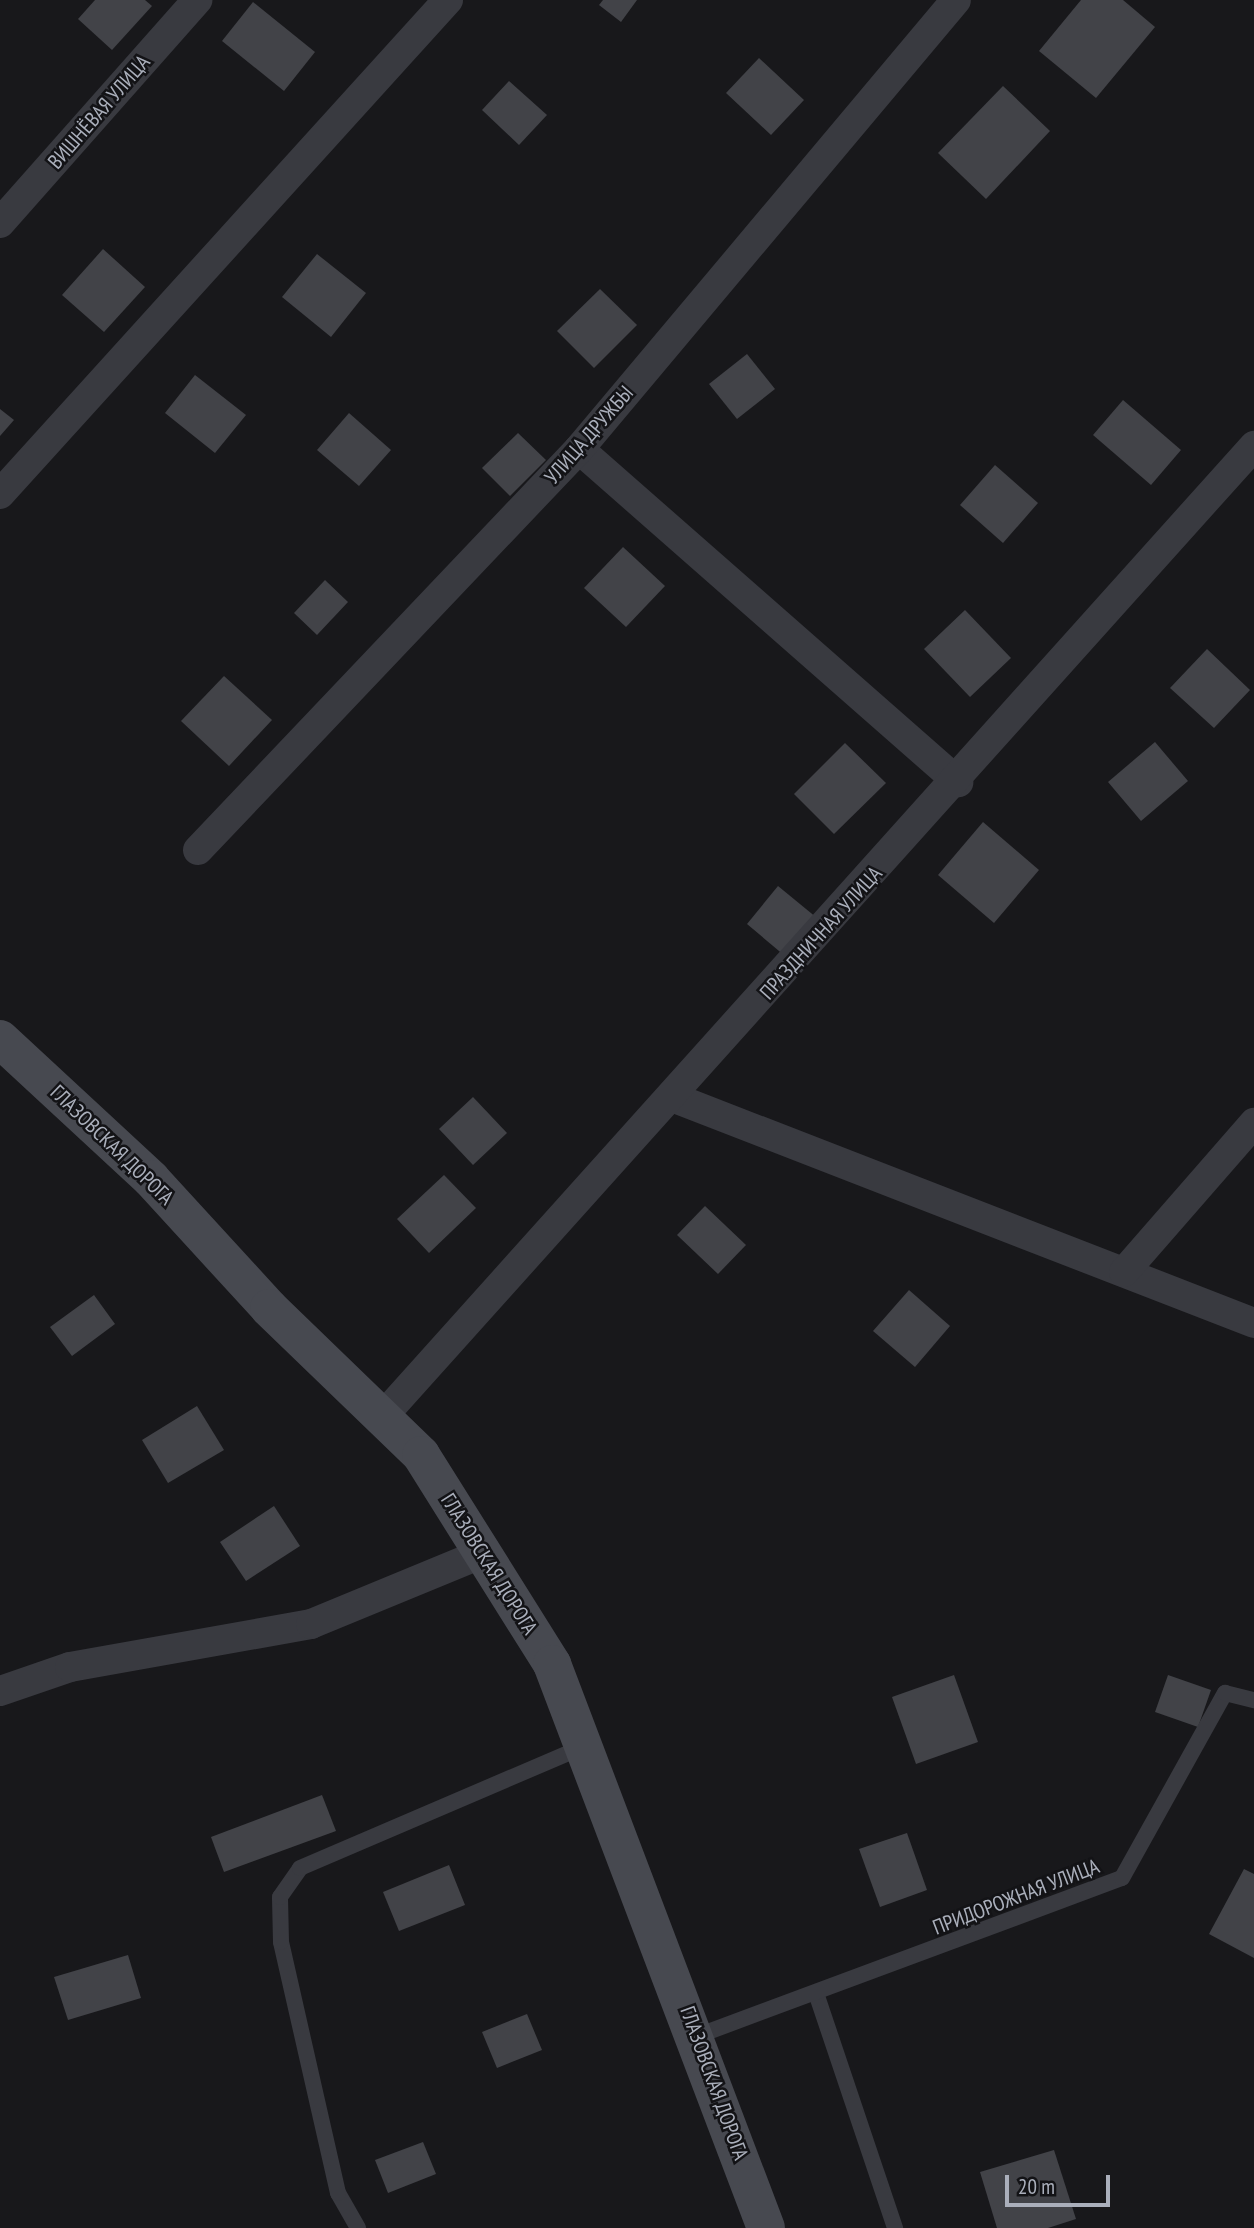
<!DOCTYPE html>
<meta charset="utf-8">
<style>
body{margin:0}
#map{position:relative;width:1254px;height:2228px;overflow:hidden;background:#18181b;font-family:"PT Sans Narrow",sans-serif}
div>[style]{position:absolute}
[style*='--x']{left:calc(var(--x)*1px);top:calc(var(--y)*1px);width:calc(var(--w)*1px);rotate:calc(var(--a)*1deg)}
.building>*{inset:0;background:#424348}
.lane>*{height:16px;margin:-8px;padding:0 8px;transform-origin:8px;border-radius:8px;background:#393a40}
.street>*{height:30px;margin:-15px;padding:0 15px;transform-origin:15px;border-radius:15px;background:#393a40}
.secondary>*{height:38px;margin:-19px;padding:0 19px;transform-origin:19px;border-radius:19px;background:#474950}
span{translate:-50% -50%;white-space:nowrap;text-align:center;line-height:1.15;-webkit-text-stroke:5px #131316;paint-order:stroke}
.street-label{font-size:21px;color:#aaafbb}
.scale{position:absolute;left:1005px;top:2175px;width:105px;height:32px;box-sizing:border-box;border:4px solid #aaafbb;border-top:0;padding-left:9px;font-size:21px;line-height:24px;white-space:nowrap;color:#aaafbb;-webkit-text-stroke:5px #131316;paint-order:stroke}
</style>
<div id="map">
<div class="building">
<i style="clip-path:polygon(95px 0,145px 0,152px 6px,112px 50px,78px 19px)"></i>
<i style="clip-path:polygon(603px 0,637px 0,621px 22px,599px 5px)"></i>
<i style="clip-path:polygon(1081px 0,1123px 0,1155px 27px,1096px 98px,1039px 51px)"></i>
<i style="clip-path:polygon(253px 2px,315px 52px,284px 91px,222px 41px)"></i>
<i style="clip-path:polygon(759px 58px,804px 100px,771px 135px,726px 93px)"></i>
<i style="clip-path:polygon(509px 81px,547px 115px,519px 145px,482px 110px)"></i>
<i style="clip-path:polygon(1003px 86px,1050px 131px,986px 199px,938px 153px)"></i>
<i style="clip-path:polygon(103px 249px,145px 287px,104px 332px,62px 295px)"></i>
<i style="clip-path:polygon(317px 254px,366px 293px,331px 337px,282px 297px)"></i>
<i style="clip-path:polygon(600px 289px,637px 325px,594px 368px,557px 331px)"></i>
<i style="clip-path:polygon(747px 354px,775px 389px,737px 419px,709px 384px)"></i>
<i style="clip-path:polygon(195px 375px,246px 415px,215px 453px,165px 413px)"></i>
<i style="clip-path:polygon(1123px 400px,1181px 450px,1151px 485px,1093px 435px)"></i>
<i style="clip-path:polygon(0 409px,14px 420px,0 436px)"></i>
<i style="clip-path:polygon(349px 413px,391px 450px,359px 486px,317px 450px)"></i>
<i style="clip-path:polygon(518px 433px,546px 460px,510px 496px,482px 468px)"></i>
<i style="clip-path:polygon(995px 465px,1038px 503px,1003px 543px,960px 505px)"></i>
<i style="clip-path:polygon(623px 547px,665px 586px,626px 627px,584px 588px)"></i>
<i style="clip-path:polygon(325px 580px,348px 602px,317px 635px,294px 613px)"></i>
<i style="clip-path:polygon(965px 610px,1011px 658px,970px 697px,924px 649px)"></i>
<i style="clip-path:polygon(1207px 649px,1250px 690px,1214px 728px,1170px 688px)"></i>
<i style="clip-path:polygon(224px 676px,272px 720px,229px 766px,181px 721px)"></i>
<i style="clip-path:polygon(1155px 742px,1188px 781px,1141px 821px,1108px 782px)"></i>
<i style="clip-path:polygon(845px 743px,886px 783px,834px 834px,794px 794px)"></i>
<i style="clip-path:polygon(983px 822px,1039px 870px,994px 923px,938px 875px)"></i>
<i style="clip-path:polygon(778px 886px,817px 918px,785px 956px,747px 924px)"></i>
<i style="clip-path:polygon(473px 1097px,507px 1133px,473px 1165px,439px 1129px)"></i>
<i style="clip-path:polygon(444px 1175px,476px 1208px,429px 1253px,397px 1219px)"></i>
<i style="clip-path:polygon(705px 1206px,746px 1245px,718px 1274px,677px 1235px)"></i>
<i style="clip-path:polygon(909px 1290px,950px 1326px,915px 1367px,873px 1331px)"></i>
<i style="clip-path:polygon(94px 1295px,115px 1324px,72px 1356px,50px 1327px)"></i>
<i style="clip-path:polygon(197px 1406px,224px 1450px,168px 1483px,142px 1440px)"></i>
<i style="clip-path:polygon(274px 1506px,300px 1546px,246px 1581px,220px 1542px)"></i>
<i style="clip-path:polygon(954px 1675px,978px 1742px,916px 1764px,892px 1697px)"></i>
<i style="clip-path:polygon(1168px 1675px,1211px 1690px,1198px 1727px,1155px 1712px)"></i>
<i style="clip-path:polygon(322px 1795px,336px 1831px,224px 1872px,211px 1837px)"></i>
<i style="clip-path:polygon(907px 1833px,927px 1890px,880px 1907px,859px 1849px)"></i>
<i style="clip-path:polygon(449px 1865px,465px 1905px,399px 1931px,383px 1892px)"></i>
<i style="clip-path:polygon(1244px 1869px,1254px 1874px,1254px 1958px,1209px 1934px)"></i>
<i style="clip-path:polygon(128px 1955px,141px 1998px,68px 2020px,54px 1977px)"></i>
<i style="clip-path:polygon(527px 2014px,542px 2050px,497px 2068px,482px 2032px)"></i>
<i style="clip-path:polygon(423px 2142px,436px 2174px,388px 2193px,375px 2160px)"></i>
<i style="clip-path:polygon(1054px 2150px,1076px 2219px,1048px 2228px,997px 2228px,980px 2172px)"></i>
</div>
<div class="lane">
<i style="--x:817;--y:1996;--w:245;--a:71.4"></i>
<i style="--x:697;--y:2036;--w:453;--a:-20.4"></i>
<i style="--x:1122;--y:1878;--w:212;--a:-60.9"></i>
<i style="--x:1225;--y:1693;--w:30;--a:14"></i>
<i style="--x:358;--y:2228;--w:40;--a:-119.7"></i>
<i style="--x:338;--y:2193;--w:257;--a:-102.8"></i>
<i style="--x:281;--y:1942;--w:45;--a:-91.3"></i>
<i style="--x:280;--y:1897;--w:35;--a:-55"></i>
<i style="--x:300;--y:1868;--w:309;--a:-23.2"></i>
</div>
<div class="street">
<i style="--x:0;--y:223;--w:298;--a:-48.5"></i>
<i style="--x:579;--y:449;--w:505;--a:41.3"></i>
<i style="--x:0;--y:494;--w:667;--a:-47.8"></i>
<i style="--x:198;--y:850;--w:553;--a:-46.47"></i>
<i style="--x:579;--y:449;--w:586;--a:-49.98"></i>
<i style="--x:672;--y:1097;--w:624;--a:21.22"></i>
<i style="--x:1124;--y:1272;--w:198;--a:-48.9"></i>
<i style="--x:383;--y:1416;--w:1304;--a:-48.08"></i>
<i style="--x:0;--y:1691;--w:74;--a:-18.9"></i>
<i style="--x:70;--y:1667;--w:245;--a:-10.1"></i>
<i style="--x:311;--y:1624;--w:186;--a:-22.4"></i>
</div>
<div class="secondary">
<i style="--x:0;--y:1039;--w:206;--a:42.8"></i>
<i style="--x:151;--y:1179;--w:175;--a:47.5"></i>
<i style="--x:269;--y:1308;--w:211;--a:44"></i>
<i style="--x:421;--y:1455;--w:247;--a:57.9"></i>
<i style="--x:552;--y:1664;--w:603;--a:69.22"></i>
</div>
<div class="street-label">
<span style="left:99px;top:112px;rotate:-49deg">ВИШНЁВАЯ УЛИЦА</span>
<span style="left:589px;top:435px;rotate:-49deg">УЛИЦА ДРУЖБЫ</span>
<span style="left:821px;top:933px;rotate:-48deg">ПРАЗДНИЧНАЯ УЛИЦА</span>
<span style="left:112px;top:1145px;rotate:44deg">ГЛАЗОВСКАЯ ДОРОГА</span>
<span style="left:489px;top:1564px;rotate:58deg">ГЛАЗОВСКАЯ ДОРОГА</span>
<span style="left:1016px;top:1897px;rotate:-21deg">ПРИДОРОЖНАЯ УЛИЦА</span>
<span style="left:714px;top:2083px;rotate:70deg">ГЛАЗОВСКАЯ ДОРОГА</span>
</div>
<div class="scale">20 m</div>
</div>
